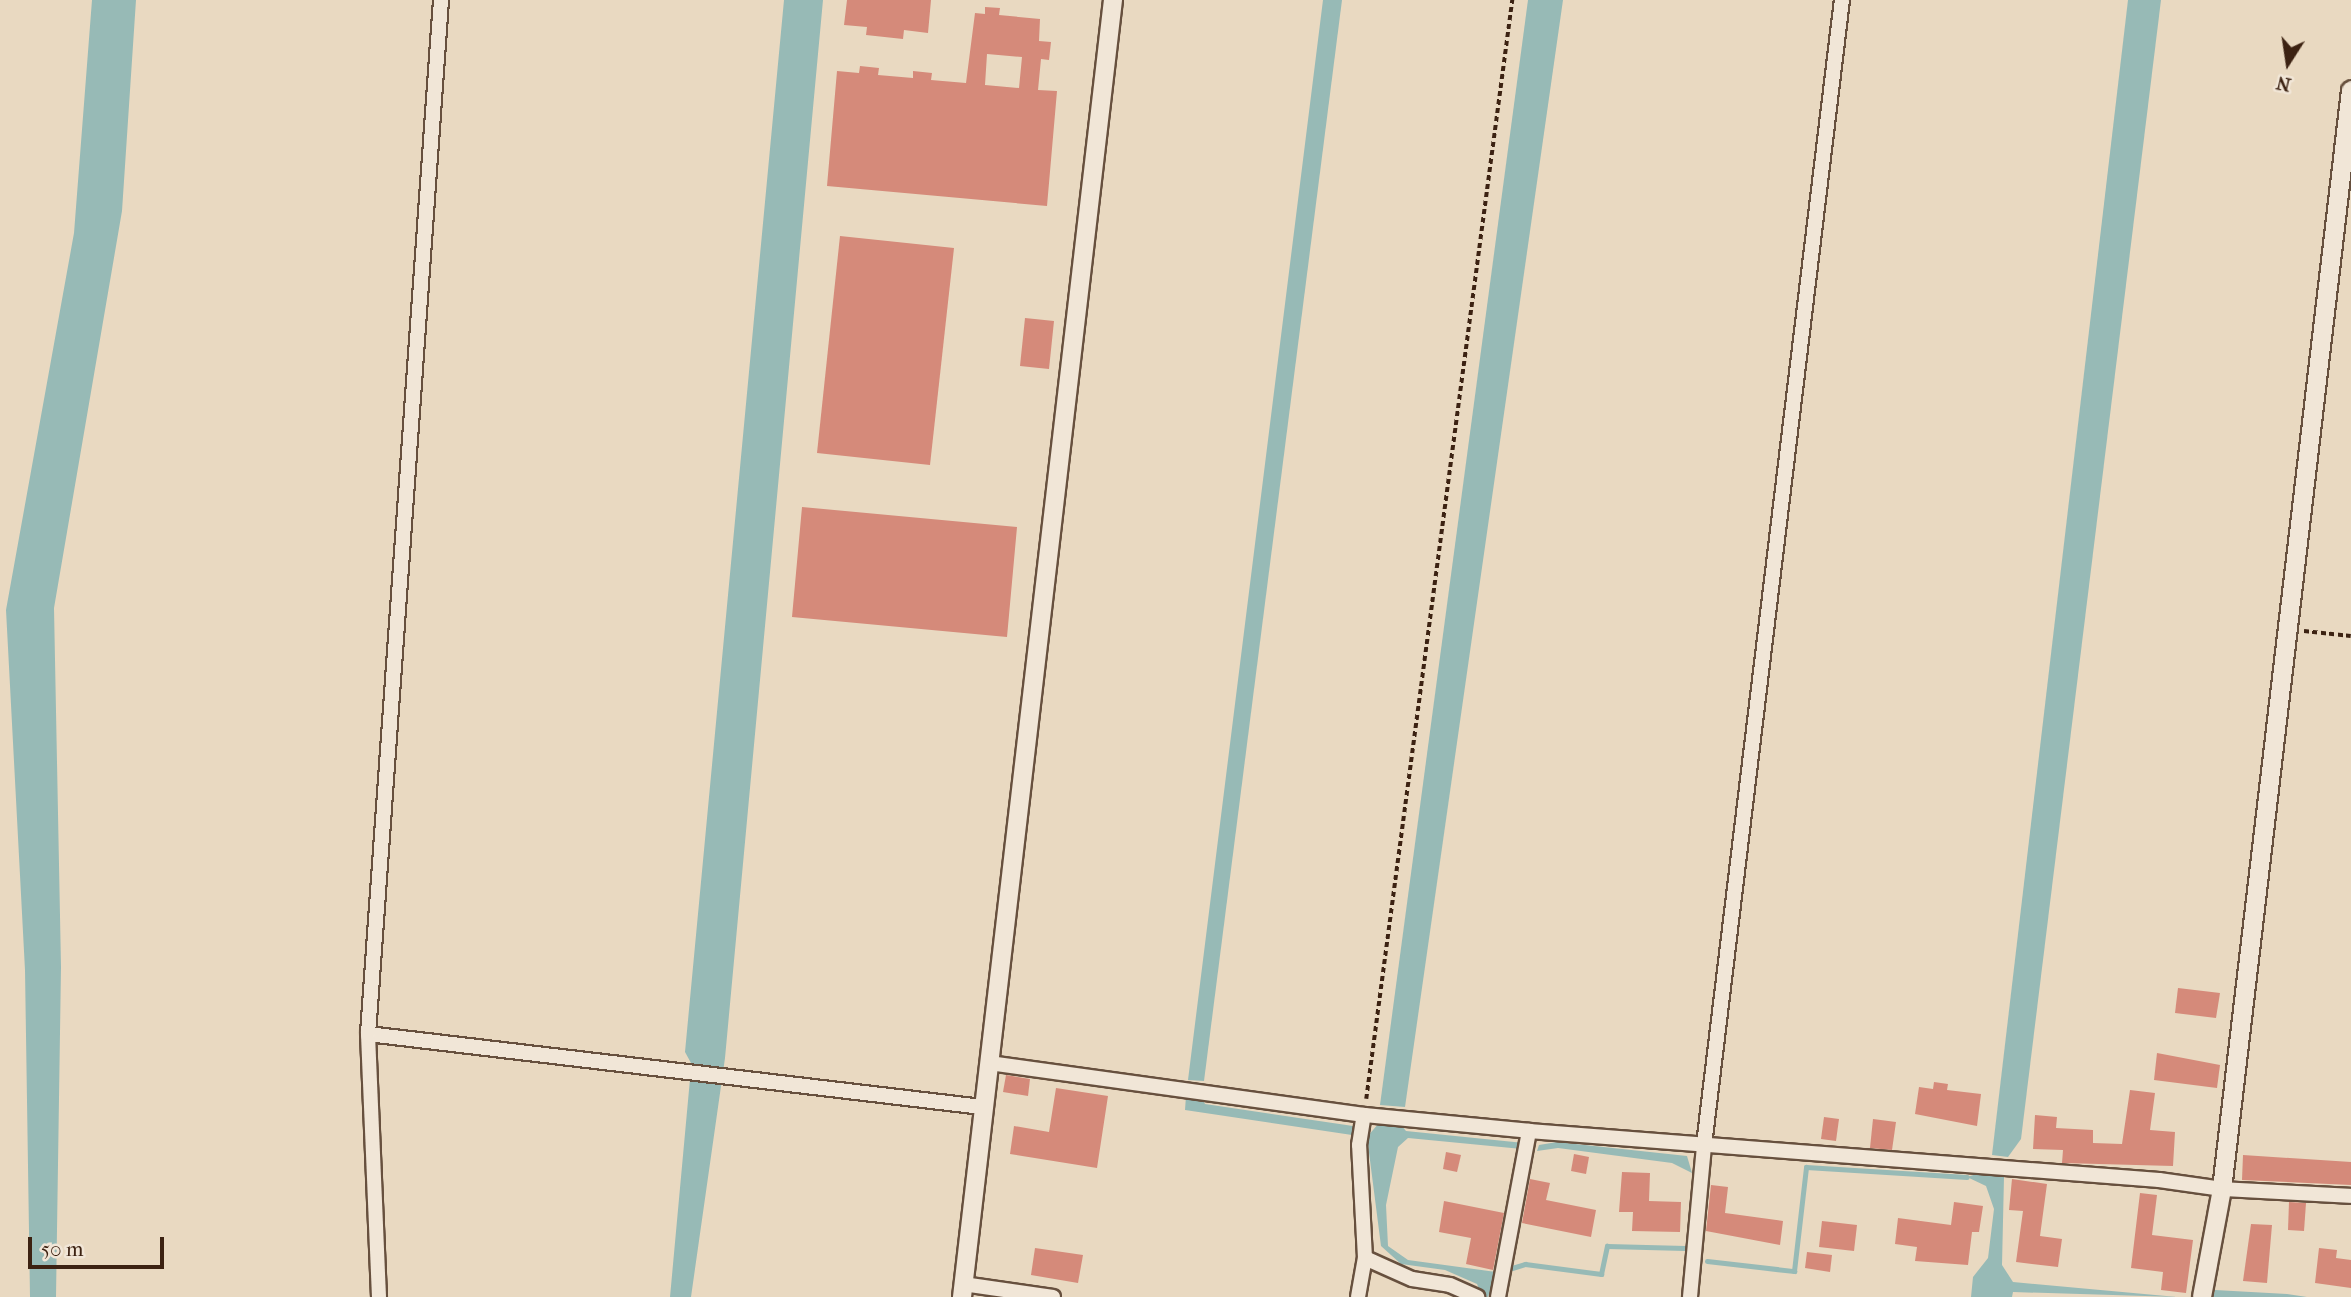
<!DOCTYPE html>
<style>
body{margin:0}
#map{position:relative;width:2351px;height:1297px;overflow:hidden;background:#e9d9c1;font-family:"IM FELL French Canon",serif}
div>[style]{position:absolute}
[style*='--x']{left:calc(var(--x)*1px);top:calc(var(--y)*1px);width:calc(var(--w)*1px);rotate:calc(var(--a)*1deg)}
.water>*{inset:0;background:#97bab6}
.stream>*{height:5px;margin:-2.5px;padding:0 2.5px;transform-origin:2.5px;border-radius:2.5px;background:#97bab6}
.building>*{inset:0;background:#d58a7a}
.path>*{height:3.5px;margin-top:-1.75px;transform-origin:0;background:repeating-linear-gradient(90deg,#3c2212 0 5px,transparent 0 8.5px)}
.roads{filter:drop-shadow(2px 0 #67503e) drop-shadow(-2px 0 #67503e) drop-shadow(0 2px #67503e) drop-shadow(0 -2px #67503e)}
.minor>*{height:14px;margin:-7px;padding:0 7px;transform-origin:7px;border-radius:7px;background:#f1e6d7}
.tertiary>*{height:18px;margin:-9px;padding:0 9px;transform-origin:9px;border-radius:9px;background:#f1e6d7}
span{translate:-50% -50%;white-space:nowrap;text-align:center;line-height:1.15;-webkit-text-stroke:5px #f1e6d7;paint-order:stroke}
.north{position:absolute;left:2253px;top:28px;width:70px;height:70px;-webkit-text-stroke:5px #f1e6d7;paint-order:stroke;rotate:192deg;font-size:19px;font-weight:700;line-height:28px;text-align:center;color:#3c2212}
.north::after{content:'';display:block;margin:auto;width:24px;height:32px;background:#3c2212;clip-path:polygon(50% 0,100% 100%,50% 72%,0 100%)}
.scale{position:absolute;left:28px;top:1237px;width:136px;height:32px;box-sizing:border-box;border:4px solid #3c2212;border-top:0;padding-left:9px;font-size:21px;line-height:24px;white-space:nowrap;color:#3c2212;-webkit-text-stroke:5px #f1e6d7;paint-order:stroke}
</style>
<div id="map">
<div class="water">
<i style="clip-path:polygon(92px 0,136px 0,122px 211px,54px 608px,61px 967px,56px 1297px,30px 1297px,25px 970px,6px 610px,74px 233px)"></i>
<i style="clip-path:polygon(784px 0,823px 0,725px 1058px,691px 1297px,670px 1297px,690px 1079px,691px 1063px,685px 1052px)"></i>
<i style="clip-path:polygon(1323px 0,1342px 0,1204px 1081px,1188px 1080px)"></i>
<i style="clip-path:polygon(1528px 0,1563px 0,1405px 1107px,1380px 1105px)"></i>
<i style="clip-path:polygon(2128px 0,2161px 0,2021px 1139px,2008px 1157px,1992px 1155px)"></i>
<i style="clip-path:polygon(1186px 1096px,1202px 1098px,1205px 1104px,1353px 1126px,1352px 1135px,1185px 1110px)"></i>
<i style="clip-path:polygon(1379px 1123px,1401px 1125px,1406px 1131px,1524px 1143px,1522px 1149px,1408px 1138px,1398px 1147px,1386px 1205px,1388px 1246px,1408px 1260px,1496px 1272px,1488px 1297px,1482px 1296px,1477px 1284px,1445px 1270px,1401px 1264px,1381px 1246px,1367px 1137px)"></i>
<i style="clip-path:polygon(1557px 1142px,1687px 1156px,1692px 1173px,1672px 1163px,1558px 1148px,1537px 1151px,1539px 1145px)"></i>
<i style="clip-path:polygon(1980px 1173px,2004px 1177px,2002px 1265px,2013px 1282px,2177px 1297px,2013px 1292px,2012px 1297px,1971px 1297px,1973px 1277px,1988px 1258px,1994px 1209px,1986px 1186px,1967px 1177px)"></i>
<i style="clip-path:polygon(2215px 1290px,2287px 1294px,2307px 1297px,2213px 1297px)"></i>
</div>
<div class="stream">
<i style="--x:1707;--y:1261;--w:88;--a:6.6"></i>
<i style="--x:1794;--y:1271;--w:105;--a:-83.4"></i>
<i style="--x:1806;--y:1167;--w:161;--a:3.6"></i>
<i style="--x:1512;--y:1268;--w:14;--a:-17"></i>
<i style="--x:1525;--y:1264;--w:77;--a:7.5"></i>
<i style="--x:1601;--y:1274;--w:29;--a:-78"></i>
<i style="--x:1607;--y:1246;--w:78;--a:1.5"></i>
</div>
<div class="building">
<i style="clip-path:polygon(847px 0,931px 0,928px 33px,904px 30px,903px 39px,866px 35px,867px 27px,844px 25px)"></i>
<i style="clip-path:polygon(evenodd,985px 7px,1000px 8px,999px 15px,1040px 19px,1039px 41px,1051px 42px,1049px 60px,1041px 59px,1038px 90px,1057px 91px,1047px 206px,827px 186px,837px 71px,859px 73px,860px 66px,879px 68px,878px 75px,913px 78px,913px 71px,932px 73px,931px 80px,966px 83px,975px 13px,985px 14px,985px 7px,987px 54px,1022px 57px,1019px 88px,985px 85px,987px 54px)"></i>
<i style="clip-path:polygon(840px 236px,954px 248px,930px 465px,817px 453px)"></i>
<i style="clip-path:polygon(1025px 318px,1054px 321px,1049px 369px,1020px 366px)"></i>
<i style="clip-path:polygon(802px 507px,1017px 527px,1007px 637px,792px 617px)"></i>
<i style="clip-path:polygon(2178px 988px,2220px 993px,2216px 1018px,2175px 1013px)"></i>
<i style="clip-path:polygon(2157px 1053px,2220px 1065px,2217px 1088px,2154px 1080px)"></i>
<i style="clip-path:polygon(1006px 1075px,1030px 1079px,1028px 1096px,1003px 1092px)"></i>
<i style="clip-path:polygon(1934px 1082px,1948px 1084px,1947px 1090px,1981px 1094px,1977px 1126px,1915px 1114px,1919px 1087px,1933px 1089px)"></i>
<i style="clip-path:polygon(1056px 1088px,1108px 1096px,1097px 1168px,1010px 1154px,1014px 1126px,1049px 1132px)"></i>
<i style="clip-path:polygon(2130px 1090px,2155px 1093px,2150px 1130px,2175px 1132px,2173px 1166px,2062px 1163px,2063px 1150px,2033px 1149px,2035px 1115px,2057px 1117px,2056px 1128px,2093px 1130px,2093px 1143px,2122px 1144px)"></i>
<i style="clip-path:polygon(1824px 1117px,1839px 1119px,1836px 1141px,1821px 1139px)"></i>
<i style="clip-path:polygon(1873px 1119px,1896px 1122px,1892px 1150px,1870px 1148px)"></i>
<i style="clip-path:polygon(1446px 1152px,1461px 1155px,1457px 1172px,1443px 1169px)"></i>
<i style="clip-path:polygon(1574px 1154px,1589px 1157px,1586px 1174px,1571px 1171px)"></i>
<i style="clip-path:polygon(2243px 1155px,2351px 1162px,2351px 1185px,2242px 1180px)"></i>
<i style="clip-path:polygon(1622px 1172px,1650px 1173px,1649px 1201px,1681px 1202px,1680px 1232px,1632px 1231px,1633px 1212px,1619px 1212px)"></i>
<i style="clip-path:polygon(1530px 1179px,1550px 1183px,1546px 1200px,1596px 1210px,1591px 1237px,1522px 1223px)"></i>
<i style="clip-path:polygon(2012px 1179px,2047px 1184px,2040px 1236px,2062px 1239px,2058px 1267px,2016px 1262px,2023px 1211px,2009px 1210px)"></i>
<i style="clip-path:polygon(1711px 1185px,1728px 1187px,1725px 1213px,1783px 1221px,1780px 1245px,1706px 1231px)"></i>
<i style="clip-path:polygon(2140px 1193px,2157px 1195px,2152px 1235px,2193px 1240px,2186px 1293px,2161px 1290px,2163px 1272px,2131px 1268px)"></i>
<i style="clip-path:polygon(1444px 1201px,1504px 1213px,1493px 1270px,1466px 1264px,1471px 1238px,1439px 1232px)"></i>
<i style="clip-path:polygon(1954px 1202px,1983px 1206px,1979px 1232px,1972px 1232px,1968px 1265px,1915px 1261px,1917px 1247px,1895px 1244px,1898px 1218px,1951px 1225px)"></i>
<i style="clip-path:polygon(2289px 1202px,2306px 1203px,2304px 1231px,2288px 1230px)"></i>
<i style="clip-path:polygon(1822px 1221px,1857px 1225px,1854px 1251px,1819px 1247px)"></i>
<i style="clip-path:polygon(2251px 1224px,2272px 1225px,2267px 1283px,2243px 1281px)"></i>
<i style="clip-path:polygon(1035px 1248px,1083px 1255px,1078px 1283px,1031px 1275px)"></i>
<i style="clip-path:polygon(2319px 1248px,2337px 1250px,2336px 1258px,2351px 1260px,2351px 1288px,2315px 1283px)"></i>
<i style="clip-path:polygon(1807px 1252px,1832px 1255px,1830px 1272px,1805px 1268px)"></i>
</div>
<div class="path">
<i style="--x:2304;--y:631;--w:47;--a:6.1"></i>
<i style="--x:1366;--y:1099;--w:1109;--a:-82.43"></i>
</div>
<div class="roads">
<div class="minor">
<i style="--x:368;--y:1034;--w:618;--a:6.78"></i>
<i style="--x:989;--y:1063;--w:379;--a:7.9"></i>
<i style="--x:1364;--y:1115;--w:166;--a:5.5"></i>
<i style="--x:1529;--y:1131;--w:632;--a:4.45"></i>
<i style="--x:2159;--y:1180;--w:64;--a:8.1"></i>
<i style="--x:2222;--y:1189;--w:129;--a:3.1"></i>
<i style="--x:1365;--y:1258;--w:51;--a:24.1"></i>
<i style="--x:1412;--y:1279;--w:38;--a:9"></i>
<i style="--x:1450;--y:1285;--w:30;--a:24"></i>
<i style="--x:963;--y:1284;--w:91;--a:8.2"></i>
<i style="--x:379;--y:1297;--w:263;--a:-92.4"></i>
<i style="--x:368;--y:1034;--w:1037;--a:-85.96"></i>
<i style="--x:1358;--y:1297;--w:40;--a:-80"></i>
<i style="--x:1365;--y:1258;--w:113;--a:-93"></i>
<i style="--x:1359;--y:1145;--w:30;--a:-81"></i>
<i style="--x:1498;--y:1297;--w:169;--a:-79.4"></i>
<i style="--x:1690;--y:1297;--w:153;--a:-84.7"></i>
<i style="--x:1704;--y:1145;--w:1153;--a:-83.13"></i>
</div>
<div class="tertiary">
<i style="--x:962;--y:1297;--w:1306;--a:-83.36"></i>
<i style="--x:2202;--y:1297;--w:110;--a:-79.5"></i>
<i style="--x:2222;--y:1189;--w:1106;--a:-83.3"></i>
</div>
</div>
<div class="north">N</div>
<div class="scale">50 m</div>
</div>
